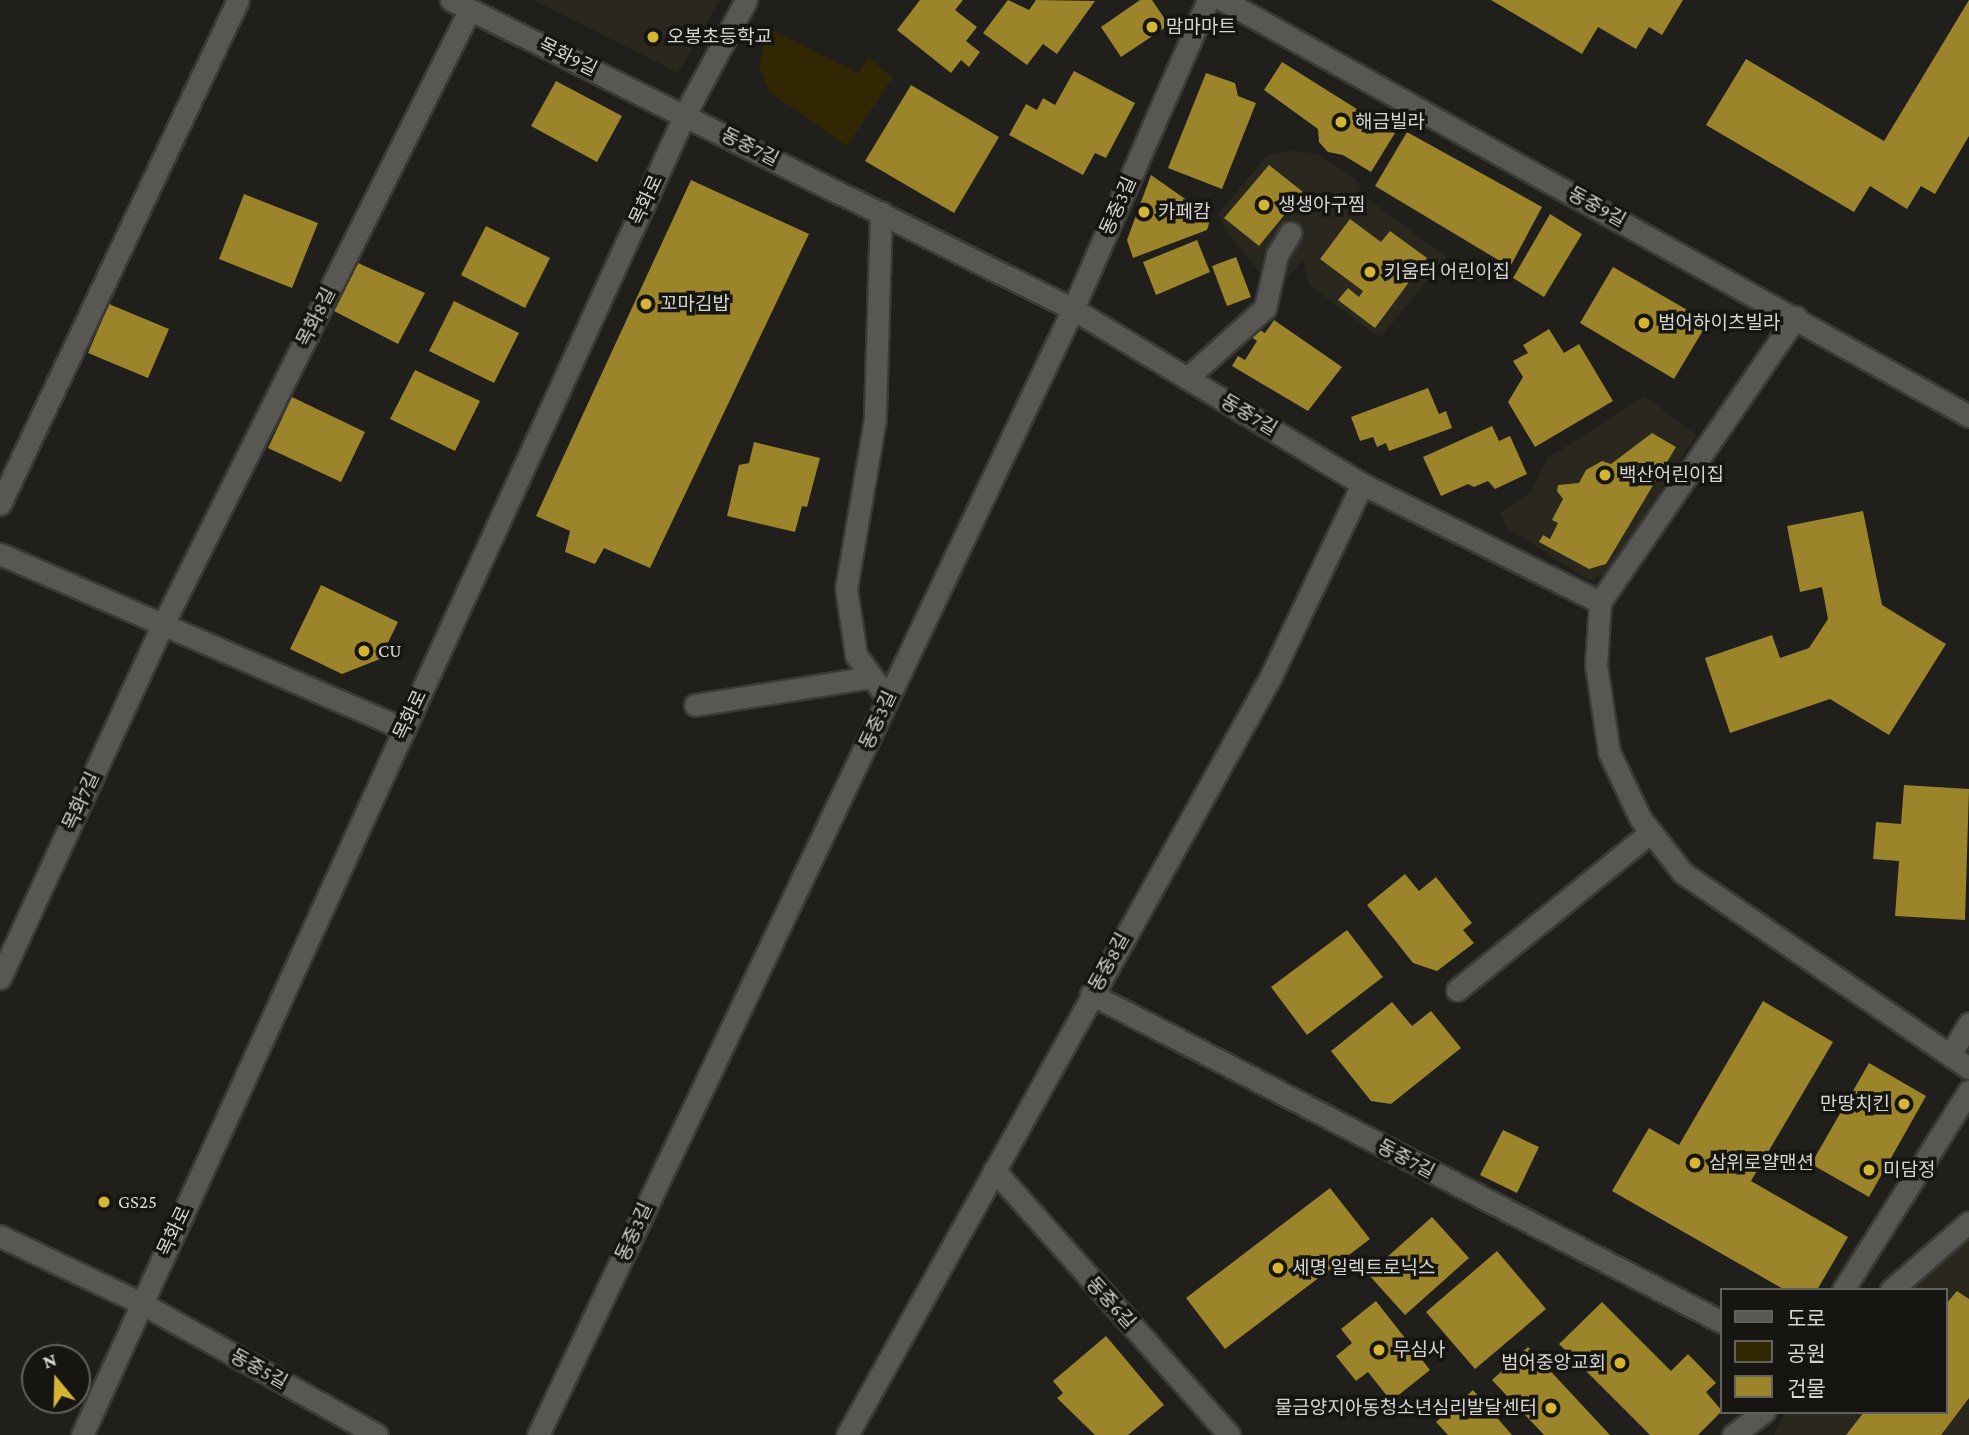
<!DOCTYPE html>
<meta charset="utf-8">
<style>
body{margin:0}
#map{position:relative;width:1969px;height:1435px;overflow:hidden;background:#201f1b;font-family:"Crimson Pro","Noto Sans KR",serif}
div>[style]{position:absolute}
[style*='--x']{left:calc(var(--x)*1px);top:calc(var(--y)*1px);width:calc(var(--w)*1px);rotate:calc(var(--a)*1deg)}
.built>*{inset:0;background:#2a271e}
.green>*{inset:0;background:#312803}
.building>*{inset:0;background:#9b842a}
.roads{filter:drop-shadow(2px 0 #3a3a37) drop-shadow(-2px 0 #3a3a37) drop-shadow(0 2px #3a3a37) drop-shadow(0 -2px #3a3a37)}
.minor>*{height:21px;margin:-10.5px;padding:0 10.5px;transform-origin:10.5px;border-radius:10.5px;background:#595753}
.dots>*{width:19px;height:19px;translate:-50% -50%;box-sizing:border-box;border:4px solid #161512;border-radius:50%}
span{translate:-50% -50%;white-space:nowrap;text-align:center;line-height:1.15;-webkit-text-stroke:7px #161512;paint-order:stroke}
.poi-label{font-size:19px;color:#d4d4d1}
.left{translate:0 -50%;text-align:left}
.right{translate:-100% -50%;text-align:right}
.street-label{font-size:19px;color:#d4d4d1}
.legend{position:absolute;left:1720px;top:1288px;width:228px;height:126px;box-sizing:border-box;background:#161512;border:2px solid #62615e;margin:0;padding:9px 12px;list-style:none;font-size:21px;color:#d4d4d1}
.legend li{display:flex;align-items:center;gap:14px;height:35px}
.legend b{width:35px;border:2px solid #62615e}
.north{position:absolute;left:21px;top:1344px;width:70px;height:70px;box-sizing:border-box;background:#161512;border:2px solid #62615e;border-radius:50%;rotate:341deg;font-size:19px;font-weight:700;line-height:28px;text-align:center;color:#d4d4d1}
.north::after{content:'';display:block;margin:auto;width:24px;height:32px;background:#d5b534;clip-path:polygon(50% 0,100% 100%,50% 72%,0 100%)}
</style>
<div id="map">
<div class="built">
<i style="clip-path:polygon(534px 0,720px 0,678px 73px)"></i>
<i style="clip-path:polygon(1290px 150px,1317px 154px,1351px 175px,1361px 186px,1359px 192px,1446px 257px,1380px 338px,1309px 285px,1303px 260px,1276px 292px,1225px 230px,1218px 214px,1267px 156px)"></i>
<i style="clip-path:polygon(1645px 396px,1696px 435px,1606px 574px,1589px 580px,1507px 528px,1500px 513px,1531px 492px,1548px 458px)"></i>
<i style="clip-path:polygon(1969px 1237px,1969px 1435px,1774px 1435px,1785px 1412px,1946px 1412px,1946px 1290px,1908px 1290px)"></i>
</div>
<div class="green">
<i style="clip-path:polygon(769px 29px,858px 73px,868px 58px,893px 77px,847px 146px,770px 92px,759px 66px)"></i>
</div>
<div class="building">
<i style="clip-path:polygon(920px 0,963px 0,955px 10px,977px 27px,966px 41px,980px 52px,969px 67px,961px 60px,951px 73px,897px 30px)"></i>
<i style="clip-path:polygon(1008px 0,1029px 10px,1036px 0,1095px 1px,1057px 54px,1043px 44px,1027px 65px,983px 33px)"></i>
<i style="clip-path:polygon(1140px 0,1152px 0,1169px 25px,1121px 57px,1101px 27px)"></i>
<i style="clip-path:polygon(1491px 0,1683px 0,1662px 35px,1649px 27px,1636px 49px,1598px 27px,1582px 54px)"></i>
<i style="clip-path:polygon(1969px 0,1969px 136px,1935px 194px,1921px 186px,1907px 209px,1870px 186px,1854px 212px,1706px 125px,1746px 59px,1884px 141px)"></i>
<i style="clip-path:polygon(1282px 62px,1395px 133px,1371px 172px,1343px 155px,1328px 152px,1319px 142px,1318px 129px,1264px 90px)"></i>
<i style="clip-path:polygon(1074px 71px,1135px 103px,1106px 158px,1095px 153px,1083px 175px,1009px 135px,1026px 104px,1037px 110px,1043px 98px,1055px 105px)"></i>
<i style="clip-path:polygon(1206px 73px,1235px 83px,1238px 96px,1256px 103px,1222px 189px,1168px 168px)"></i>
<i style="clip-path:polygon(556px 81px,622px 116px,597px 162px,531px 126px)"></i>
<i style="clip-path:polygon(911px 85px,999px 137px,954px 213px,865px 161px)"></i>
<i style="clip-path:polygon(1407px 132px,1542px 207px,1510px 267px,1375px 186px)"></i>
<i style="clip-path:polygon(1269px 165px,1303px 192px,1259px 246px,1224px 218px)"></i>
<i style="clip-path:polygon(1151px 175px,1211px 217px,1207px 230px,1133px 258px,1127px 240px)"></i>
<i style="clip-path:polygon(691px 180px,809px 234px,650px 568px,604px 548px,595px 564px,565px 552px,570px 531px,536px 516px)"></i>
<i style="clip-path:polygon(244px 194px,318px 223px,292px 288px,219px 259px)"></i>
<i style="clip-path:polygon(1550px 214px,1582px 234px,1544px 297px,1513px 278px)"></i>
<i style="clip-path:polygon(1350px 219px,1381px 242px,1390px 231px,1427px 258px,1375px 328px,1338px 300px,1348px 288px,1359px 297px,1363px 291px,1320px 259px)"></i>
<i style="clip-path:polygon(486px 226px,550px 258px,525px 308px,461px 275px)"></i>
<i style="clip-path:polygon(1197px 240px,1210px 272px,1156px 295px,1143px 262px)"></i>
<i style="clip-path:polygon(1236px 257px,1251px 297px,1227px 306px,1212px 266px)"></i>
<i style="clip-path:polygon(358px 263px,425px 293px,398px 344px,334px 311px)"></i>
<i style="clip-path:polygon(1613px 267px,1708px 322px,1674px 379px,1580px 323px)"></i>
<i style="clip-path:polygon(454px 301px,519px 333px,494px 383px,429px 351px)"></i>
<i style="clip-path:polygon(109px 304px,169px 329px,148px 378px,88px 353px)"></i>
<i style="clip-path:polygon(1274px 320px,1342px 367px,1308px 411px,1232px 366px,1238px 356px,1245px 360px,1257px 341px,1249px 335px,1255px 327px,1265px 333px)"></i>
<i style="clip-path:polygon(1549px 329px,1564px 353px,1579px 344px,1613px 401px,1535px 447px,1508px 402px,1523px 377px,1513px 361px,1528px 353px,1523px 345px)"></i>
<i style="clip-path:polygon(415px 370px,480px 401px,455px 451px,390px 419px)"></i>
<i style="clip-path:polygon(1428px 388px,1439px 414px,1446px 411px,1452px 428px,1389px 451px,1386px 443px,1377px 447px,1373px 437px,1360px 441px,1351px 417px)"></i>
<i style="clip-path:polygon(292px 397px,365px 432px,341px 482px,268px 448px)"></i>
<i style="clip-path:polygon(1492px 426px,1499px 441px,1510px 436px,1527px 474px,1495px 489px,1488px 481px,1474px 487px,1468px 484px,1441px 496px,1423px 457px)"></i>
<i style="clip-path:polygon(1652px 433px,1676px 447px,1606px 564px,1589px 569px,1539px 542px,1543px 535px,1550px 539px,1558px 523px,1552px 520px,1563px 499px,1557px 491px,1558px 485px,1579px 483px,1586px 470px,1602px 461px,1611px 464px)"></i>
<i style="clip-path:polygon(754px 442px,820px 458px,807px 507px,802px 506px,795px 532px,727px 516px,739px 465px,749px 463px)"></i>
<i style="clip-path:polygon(1863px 511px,1882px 605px,1946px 644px,1889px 735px,1830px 699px,1730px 733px,1705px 658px,1772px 635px,1780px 658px,1809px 648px,1828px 619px,1822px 587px,1800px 592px,1787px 526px)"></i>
<i style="clip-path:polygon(321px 585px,398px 622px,380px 659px,342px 674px,290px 649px)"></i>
<i style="clip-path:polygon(1904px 785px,1969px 789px,1965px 920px,1895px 916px,1899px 861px,1873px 859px,1876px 822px,1901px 824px)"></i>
<i style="clip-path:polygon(1405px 874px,1419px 891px,1436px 877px,1472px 923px,1463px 930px,1474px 943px,1437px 971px,1413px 963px,1367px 905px)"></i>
<i style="clip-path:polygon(1347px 930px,1383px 977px,1307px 1035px,1271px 987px)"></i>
<i style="clip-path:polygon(1763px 1001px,1833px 1042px,1751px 1181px,1848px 1237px,1817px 1290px,1785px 1290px,1612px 1191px,1649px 1128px,1679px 1145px)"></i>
<i style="clip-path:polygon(1392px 1002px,1412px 1026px,1431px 1011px,1461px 1048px,1391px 1104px,1371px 1101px,1331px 1051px)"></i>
<i style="clip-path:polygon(1869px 1063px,1926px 1096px,1869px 1197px,1811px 1164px)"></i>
<i style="clip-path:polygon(1503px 1130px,1539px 1147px,1517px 1193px,1480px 1175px)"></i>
<i style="clip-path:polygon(1330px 1188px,1370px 1239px,1225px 1349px,1186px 1298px)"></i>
<i style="clip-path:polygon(1432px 1217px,1469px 1258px,1405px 1315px,1368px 1274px)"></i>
<i style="clip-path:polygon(1497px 1251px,1546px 1309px,1475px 1369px,1426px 1312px)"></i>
<i style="clip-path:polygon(1957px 1291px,1969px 1299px,1969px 1398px,1941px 1435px,1846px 1435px,1864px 1412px,1946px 1412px,1946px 1304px)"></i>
<i style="clip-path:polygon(1376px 1301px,1430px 1370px,1391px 1401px,1368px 1372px,1356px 1381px,1336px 1356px,1352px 1343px,1341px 1329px)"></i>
<i style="clip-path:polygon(1602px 1302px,1671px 1371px,1688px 1354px,1716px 1383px,1706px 1392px,1722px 1411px,1698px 1435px,1650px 1435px,1559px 1344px)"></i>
<i style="clip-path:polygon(1106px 1336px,1164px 1405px,1128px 1435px,1095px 1435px,1057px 1398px,1063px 1393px,1053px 1381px)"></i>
<i style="clip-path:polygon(1528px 1347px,1610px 1435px,1544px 1435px,1492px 1380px)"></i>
<i style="clip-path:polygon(1473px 1390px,1512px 1435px,1448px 1435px,1436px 1422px)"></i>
</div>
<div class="roads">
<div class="minor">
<i style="--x:451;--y:0;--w:695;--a:26.42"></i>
<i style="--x:1073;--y:309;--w:338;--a:31.2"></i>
<i style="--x:1362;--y:484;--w:266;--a:26.4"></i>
<i style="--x:1223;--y:0;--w:854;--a:29.15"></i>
<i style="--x:881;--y:212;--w:207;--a:91.7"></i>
<i style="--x:875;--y:419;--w:171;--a:99.7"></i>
<i style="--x:846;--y:588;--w:68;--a:81.5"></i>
<i style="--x:856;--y:655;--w:54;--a:54"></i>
<i style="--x:1187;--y:378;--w:105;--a:-41.9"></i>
<i style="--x:1265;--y:308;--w:54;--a:-77.2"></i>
<i style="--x:1277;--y:255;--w:26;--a:-59"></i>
<i style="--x:0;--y:504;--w:557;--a:-64.72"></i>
<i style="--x:0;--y:554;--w:440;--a:23.4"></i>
<i style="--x:1600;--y:602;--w:63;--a:93.6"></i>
<i style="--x:1596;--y:665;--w:88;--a:81.5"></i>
<i style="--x:1609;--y:752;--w:73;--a:64.8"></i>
<i style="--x:1640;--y:818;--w:70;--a:52"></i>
<i style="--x:1683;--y:873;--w:346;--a:34.3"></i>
<i style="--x:1600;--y:602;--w:346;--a:-55.5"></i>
<i style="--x:695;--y:705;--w:179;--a:-9"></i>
<i style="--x:0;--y:978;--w:390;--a:-65.3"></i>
<i style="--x:163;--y:624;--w:687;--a:-63.47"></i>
<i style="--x:1457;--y:990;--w:250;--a:-39.2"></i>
<i style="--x:1091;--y:994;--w:711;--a:27.47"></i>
<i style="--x:1950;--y:1055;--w:37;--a:-59"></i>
<i style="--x:994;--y:1170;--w:354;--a:48.4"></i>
<i style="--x:0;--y:1236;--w:156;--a:25.4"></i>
<i style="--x:141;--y:1303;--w:270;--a:29.2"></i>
<i style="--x:1843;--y:1290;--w:236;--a:-57.7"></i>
<i style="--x:1891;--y:1290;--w:103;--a:-41.1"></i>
<i style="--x:82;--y:1435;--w:1452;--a:-65.46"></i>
<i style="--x:685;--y:114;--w:129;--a:-61.8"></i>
<i style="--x:538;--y:1435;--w:1247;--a:-64.59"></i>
<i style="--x:1073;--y:309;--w:337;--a:-66.4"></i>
<i style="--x:847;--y:1435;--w:869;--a:-60.81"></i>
<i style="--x:1271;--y:676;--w:212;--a:-64.6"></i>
<i style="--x:1733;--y:1435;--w:39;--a:-37"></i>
</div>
</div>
<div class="dots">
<i style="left:1152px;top:27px;background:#d5b534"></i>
<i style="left:653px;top:37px;background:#d5b534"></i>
<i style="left:1341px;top:122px;background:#d5b534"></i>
<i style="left:1264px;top:205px;background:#d5b534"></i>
<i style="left:1144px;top:212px;background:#d5b534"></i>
<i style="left:1370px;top:272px;background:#d5b534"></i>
<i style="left:646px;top:304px;background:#d5b534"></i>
<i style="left:1644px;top:323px;background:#d5b534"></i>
<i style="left:1605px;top:475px;background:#d5b534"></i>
<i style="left:364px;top:651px;background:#d5b534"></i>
<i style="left:1904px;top:1104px;background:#d5b534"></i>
<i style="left:1695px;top:1163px;background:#d5b534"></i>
<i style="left:1869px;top:1170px;background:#d5b534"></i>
<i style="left:104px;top:1202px;background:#d5b534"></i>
<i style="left:1278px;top:1268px;background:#d5b534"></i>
<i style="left:1379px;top:1350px;background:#d5b534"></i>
<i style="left:1620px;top:1363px;background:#d5b534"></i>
<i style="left:1551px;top:1408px;background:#d5b534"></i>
</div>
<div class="poi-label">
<span class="left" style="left:1166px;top:27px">맘마마트</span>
<span class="left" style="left:667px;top:37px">오봉초등학교</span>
<span class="left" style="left:1355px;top:122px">해금빌라</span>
<span class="left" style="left:1278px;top:205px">생생아구찜</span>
<span class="left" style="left:1158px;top:212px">카페캄</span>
<span class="left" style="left:1384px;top:272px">키움터 어린이집</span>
<span class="left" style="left:660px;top:304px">꼬마김밥</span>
<span class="left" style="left:1658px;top:323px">범어하이츠빌라</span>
<span class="left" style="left:1619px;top:475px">백산어린이집</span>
<span class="left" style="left:378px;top:651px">CU</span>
<span class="right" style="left:1890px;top:1104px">만땅치킨</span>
<span class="left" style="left:1709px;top:1163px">삼위로얄맨션</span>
<span class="left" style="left:1883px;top:1170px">미담정</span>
<span class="left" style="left:118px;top:1202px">GS25</span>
<span class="left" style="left:1292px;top:1268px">세명 일렉트로닉스</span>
<span class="left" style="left:1393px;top:1350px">무심사</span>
<span class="right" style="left:1606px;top:1363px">범어중앙교회</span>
<span class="right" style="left:1537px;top:1408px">물금양지아동청소년심리발달센터</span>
</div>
<div class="street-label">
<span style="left:568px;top:57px;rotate:26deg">목화9길</span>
<span style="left:750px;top:147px;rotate:27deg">동중7길</span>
<span style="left:646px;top:200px;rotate:-65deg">목화로</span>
<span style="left:1118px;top:206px;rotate:-66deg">동중3길</span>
<span style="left:1597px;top:207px;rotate:29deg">동중9길</span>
<span style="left:316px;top:317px;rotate:-63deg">목화8길</span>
<span style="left:1249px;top:415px;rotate:31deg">동중7길</span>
<span style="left:410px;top:715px;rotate:-65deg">목화로</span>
<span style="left:878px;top:720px;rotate:-65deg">동중3길</span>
<span style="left:81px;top:801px;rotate:-65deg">목화7길</span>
<span style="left:1109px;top:962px;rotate:-61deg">동중8길</span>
<span style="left:1406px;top:1159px;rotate:28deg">동중7길</span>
<span style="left:174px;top:1231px;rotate:-65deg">목화로</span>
<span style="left:634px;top:1232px;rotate:-65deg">동중3길</span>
<span style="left:1111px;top:1303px;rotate:48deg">동중6길</span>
<span style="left:259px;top:1369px;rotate:29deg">동중5길</span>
</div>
<ul class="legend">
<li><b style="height:9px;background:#595753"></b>도로</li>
<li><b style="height:19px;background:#312803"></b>공원</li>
<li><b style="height:19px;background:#9b842a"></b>건물</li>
</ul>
<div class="north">N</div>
</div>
